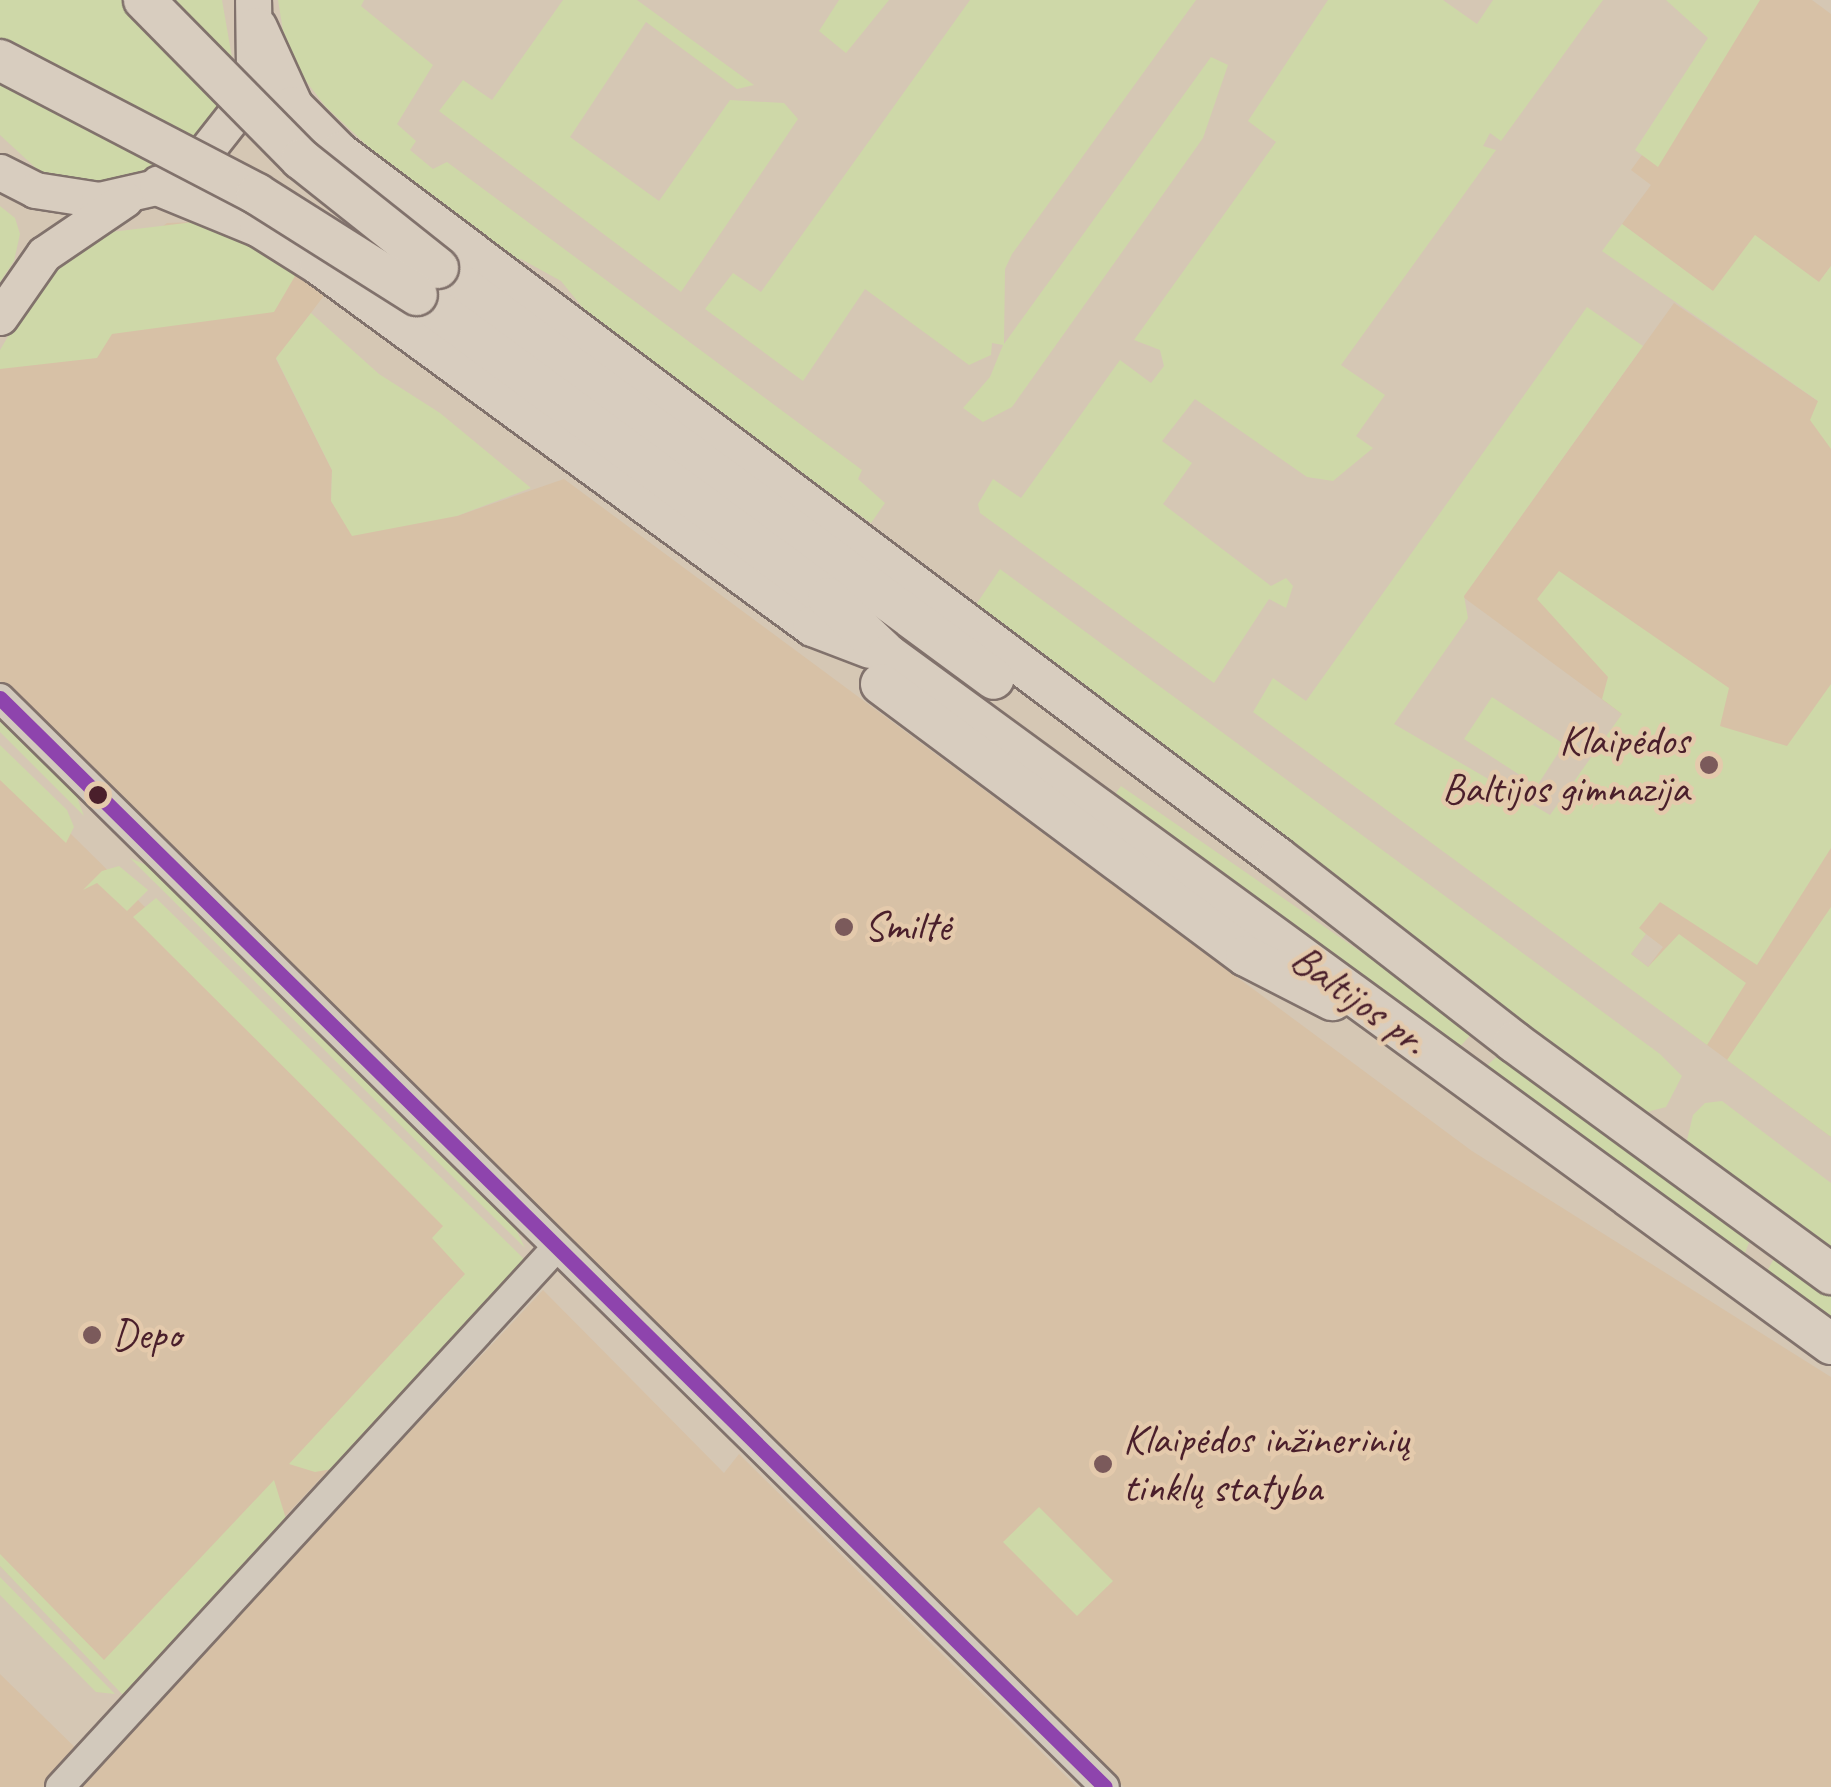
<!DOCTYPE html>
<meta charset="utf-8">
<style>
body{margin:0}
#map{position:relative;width:1831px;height:1787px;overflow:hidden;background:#d5c7b4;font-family:Caveat,sans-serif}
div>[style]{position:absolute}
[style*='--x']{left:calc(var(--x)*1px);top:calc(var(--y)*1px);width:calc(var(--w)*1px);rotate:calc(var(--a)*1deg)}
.built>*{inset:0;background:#d7c1a6}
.green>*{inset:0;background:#ced8a8}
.roads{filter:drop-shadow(2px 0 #81726c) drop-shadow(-2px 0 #81726c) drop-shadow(0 2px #81726c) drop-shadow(0 -2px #81726c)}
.minor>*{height:28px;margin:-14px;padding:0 14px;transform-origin:14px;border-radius:14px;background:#d2c9bc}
.major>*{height:35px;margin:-17.5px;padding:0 17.5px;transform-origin:17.5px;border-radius:17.5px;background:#d8cdbf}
.highway>*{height:40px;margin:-20px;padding:0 20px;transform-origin:20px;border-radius:20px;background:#d8cdbf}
.bridges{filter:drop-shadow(2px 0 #81726c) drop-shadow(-2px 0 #81726c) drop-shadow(0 2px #81726c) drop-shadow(0 -2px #81726c)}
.highway-bridge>*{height:40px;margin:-20px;padding:0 20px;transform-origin:20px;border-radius:20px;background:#d8cdbf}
.bus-1>*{height:15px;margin:-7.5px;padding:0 7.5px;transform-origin:7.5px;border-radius:7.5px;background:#8e44ad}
.dots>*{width:28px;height:28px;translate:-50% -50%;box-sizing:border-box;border:5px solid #e4caac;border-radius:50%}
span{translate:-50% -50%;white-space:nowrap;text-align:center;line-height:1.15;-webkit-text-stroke:9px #e4caac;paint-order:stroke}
.poi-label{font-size:42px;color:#4a1f2b}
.right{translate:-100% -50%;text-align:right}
.left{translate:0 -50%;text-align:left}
.street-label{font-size:42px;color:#4a1f2b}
</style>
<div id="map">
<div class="built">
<i style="clip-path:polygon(1756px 0,1812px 0,1831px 14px,1831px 266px,1819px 283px,1713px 292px,1622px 224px,1651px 185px,1631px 170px)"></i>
<i style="clip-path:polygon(194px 222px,329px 289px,276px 359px,332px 470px,331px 501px,457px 516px,564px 479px,1472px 1151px,1831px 1377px,1831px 1787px,1124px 1787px,0 681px,0 350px,167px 223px)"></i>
<i style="clip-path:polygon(evenodd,1674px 303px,1831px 410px,1831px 1137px,1504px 894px,1622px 714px,1463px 597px,1674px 303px,1646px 934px,1663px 947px,1648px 967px,1631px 954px,1646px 934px)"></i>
<i style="clip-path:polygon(0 764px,514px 1271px,138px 1674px,115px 1683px,0 1566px)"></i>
<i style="clip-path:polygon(543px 1290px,724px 1473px,739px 1454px,1077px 1787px,0 1787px,0 1674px,95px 1767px)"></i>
</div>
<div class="green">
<i style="clip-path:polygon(0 0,222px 0,234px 69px,217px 120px,195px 146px,137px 180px,70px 184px,39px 171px,0 135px)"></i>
<i style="clip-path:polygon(278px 0,364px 0,361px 6px,433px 65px,397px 124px,416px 141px,410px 150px,433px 169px,447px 162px,862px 470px,858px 479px,885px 503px,871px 523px,826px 491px,819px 494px,619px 352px,561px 281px,521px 259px,510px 264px,411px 187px,325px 106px,287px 56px)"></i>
<i style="clip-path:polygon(563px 0,637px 0,754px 85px,737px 89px,646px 22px,570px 137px,659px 201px,730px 100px,784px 103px,798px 119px,681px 292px,439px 111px,463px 80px,492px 100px)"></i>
<i style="clip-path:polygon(839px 0,889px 0,846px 53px,819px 31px)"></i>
<i style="clip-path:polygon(970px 0,1196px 0,1012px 254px,1005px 269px,1004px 344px,1211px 57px,1228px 65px,1203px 138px,1012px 407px,983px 422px,963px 408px,990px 377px,1003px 345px,992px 343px,991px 355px,969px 365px,865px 289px,803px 381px,705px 309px,733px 273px,761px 292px)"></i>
<i style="clip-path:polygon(1328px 0,1443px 0,1477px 24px,1493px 0,1603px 0,1501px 141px,1490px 133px,1483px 146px,1496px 150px,1341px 365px,1385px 395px,1356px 436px,1373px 448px,1333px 481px,1307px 477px,1195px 399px,1162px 441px,1192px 463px,1163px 504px,1271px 586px,1286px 578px,1293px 586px,1286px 608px,1269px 599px,1214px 683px,980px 513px,978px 504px,993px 479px,1021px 498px,1120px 360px,1151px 383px,1164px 366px,1160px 350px,1134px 340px,1276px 142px,1248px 121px)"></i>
<i style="clip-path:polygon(1666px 0,1760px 0,1658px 167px,1635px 150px,1708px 38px)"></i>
<i style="clip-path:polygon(0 206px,15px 218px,20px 234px,14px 261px,0 282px)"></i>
<i style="clip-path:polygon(194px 222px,225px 229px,290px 264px,295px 276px,274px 312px,112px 334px,97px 358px,0 369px,0 350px,36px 289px,86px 235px)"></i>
<i style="clip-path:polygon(1622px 224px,1713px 291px,1755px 235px,1819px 282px,1831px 266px,1831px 449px,1810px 420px,1818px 401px,1602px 251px)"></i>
<i style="clip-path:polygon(1587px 307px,1643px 346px,1464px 596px,1468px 618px,1394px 724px,1550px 815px,1622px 714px,1602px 699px,1608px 677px,1537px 599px,1559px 571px,1729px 688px,1720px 726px,1787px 746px,1831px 684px,1831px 848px,1757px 965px,1660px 902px,1639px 928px,1646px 934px,1631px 954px,1648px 967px,1679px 934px,1746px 983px,1707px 1045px,1253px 712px,1273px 678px,1306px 701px)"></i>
<i style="clip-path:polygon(311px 313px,379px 374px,440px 413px,531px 488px,457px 516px,352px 536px,331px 501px,332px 470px,276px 358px)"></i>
<i style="clip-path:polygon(1000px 569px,1660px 1054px,1682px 1076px,1666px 1107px,1643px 1113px,971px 612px)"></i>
<i style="clip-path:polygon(1492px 697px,1564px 744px,1537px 786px,1464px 739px)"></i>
<i style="clip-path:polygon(0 718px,75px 792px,84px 816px,0 732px)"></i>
<i style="clip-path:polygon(0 745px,67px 810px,74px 827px,66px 843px,0 780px)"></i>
<i style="clip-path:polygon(1121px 786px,1374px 961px,1475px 1030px,1457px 1050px,1330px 962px,1116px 793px)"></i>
<i style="clip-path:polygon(130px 858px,151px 867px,513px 1223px,525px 1248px)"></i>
<i style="clip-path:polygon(119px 866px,148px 890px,127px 911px,97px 883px,83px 890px,102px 871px)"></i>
<i style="clip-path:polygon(156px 898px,525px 1260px,343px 1467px,315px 1472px,289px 1464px,465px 1274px,432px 1238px,443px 1226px,133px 917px)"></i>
<i style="clip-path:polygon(1831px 907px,1831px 1137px,1727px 1060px)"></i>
<i style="clip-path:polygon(1501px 1053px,1751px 1237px,1745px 1253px,1740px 1256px,1484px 1068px)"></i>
<i style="clip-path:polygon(1722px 1101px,1831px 1183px,1831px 1250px,1686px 1144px,1693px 1115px,1705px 1103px)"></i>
<i style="clip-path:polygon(1777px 1253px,1831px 1290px,1831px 1332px,1764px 1277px)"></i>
<i style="clip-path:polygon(274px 1480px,287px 1522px,130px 1692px,122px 1694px,0 1566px,0 1554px,104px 1660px)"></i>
<i style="clip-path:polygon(1039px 1507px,1113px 1581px,1077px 1616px,1003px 1542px)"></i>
<i style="clip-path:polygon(0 1577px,46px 1624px,115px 1694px,96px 1692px,0 1595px)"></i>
</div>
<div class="roads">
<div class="minor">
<i style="--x:0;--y:698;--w:1551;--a:44.58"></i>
<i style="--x:60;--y:1787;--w:732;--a:-47.38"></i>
</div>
<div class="major">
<i style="--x:0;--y:172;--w:39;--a:27"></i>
<i style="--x:35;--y:190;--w:65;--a:8.9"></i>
<i style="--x:99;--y:200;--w:63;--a:-12.9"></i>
<i style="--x:160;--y:186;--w:39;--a:-30"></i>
<i style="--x:194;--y:166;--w:78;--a:-51.8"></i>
<i style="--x:242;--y:105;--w:39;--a:-72"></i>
<i style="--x:254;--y:68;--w:68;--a:-90.8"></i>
<i style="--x:0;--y:317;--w:77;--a:-55.1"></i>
<i style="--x:44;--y:254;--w:98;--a:-34.2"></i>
</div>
<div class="highway">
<i style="--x:257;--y:28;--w:87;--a:65.5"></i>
<i style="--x:293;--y:107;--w:65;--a:45"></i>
<i style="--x:339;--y:153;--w:1174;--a:36.9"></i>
<i style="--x:1278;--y:858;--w:299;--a:37.9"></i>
<i style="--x:1514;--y:1042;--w:393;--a:36.2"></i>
<i style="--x:160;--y:186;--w:108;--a:22.3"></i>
<i style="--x:260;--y:227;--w:71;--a:32.3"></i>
<i style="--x:320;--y:265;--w:611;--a:36.21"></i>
<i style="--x:813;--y:626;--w:61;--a:21.1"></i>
<i style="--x:438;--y:268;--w:691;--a:36.47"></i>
<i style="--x:417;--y:295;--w:511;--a:36.4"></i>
<i style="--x:828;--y:598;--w:83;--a:43.5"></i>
<i style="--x:888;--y:655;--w:1168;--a:36.15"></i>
<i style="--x:881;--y:684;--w:455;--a:36.7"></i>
<i style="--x:1246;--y:956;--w:97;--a:27.1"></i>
</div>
</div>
<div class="bridges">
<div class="highway-bridge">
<i style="--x:144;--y:0;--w:223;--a:45.4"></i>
<i style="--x:301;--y:159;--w:175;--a:38.5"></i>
<i style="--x:0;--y:60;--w:290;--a:27.5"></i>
<i style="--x:257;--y:194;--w:189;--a:32.3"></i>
</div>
</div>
<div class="bus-1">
<i style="--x:0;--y:698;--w:1551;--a:44.58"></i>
</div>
<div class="dots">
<i style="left:1709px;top:765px;background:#7b5a5b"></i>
<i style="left:98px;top:795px;background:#4a1f2b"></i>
<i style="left:844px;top:927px;background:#7b5a5b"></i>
<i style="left:92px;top:1335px;background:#7b5a5b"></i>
<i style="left:1103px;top:1464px;background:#7b5a5b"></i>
</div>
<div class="poi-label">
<span class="right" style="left:1689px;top:765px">Klaipėdos<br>Baltijos gimnazija</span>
<span class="left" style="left:864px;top:927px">Smiltė</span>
<span class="left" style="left:112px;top:1335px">Depo</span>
<span class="left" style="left:1123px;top:1464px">Klaipėdos inžinerinių<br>tinklų statyba</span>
</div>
<div class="street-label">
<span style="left:1359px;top:1000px;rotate:36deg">Baltijos pr.</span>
</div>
</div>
